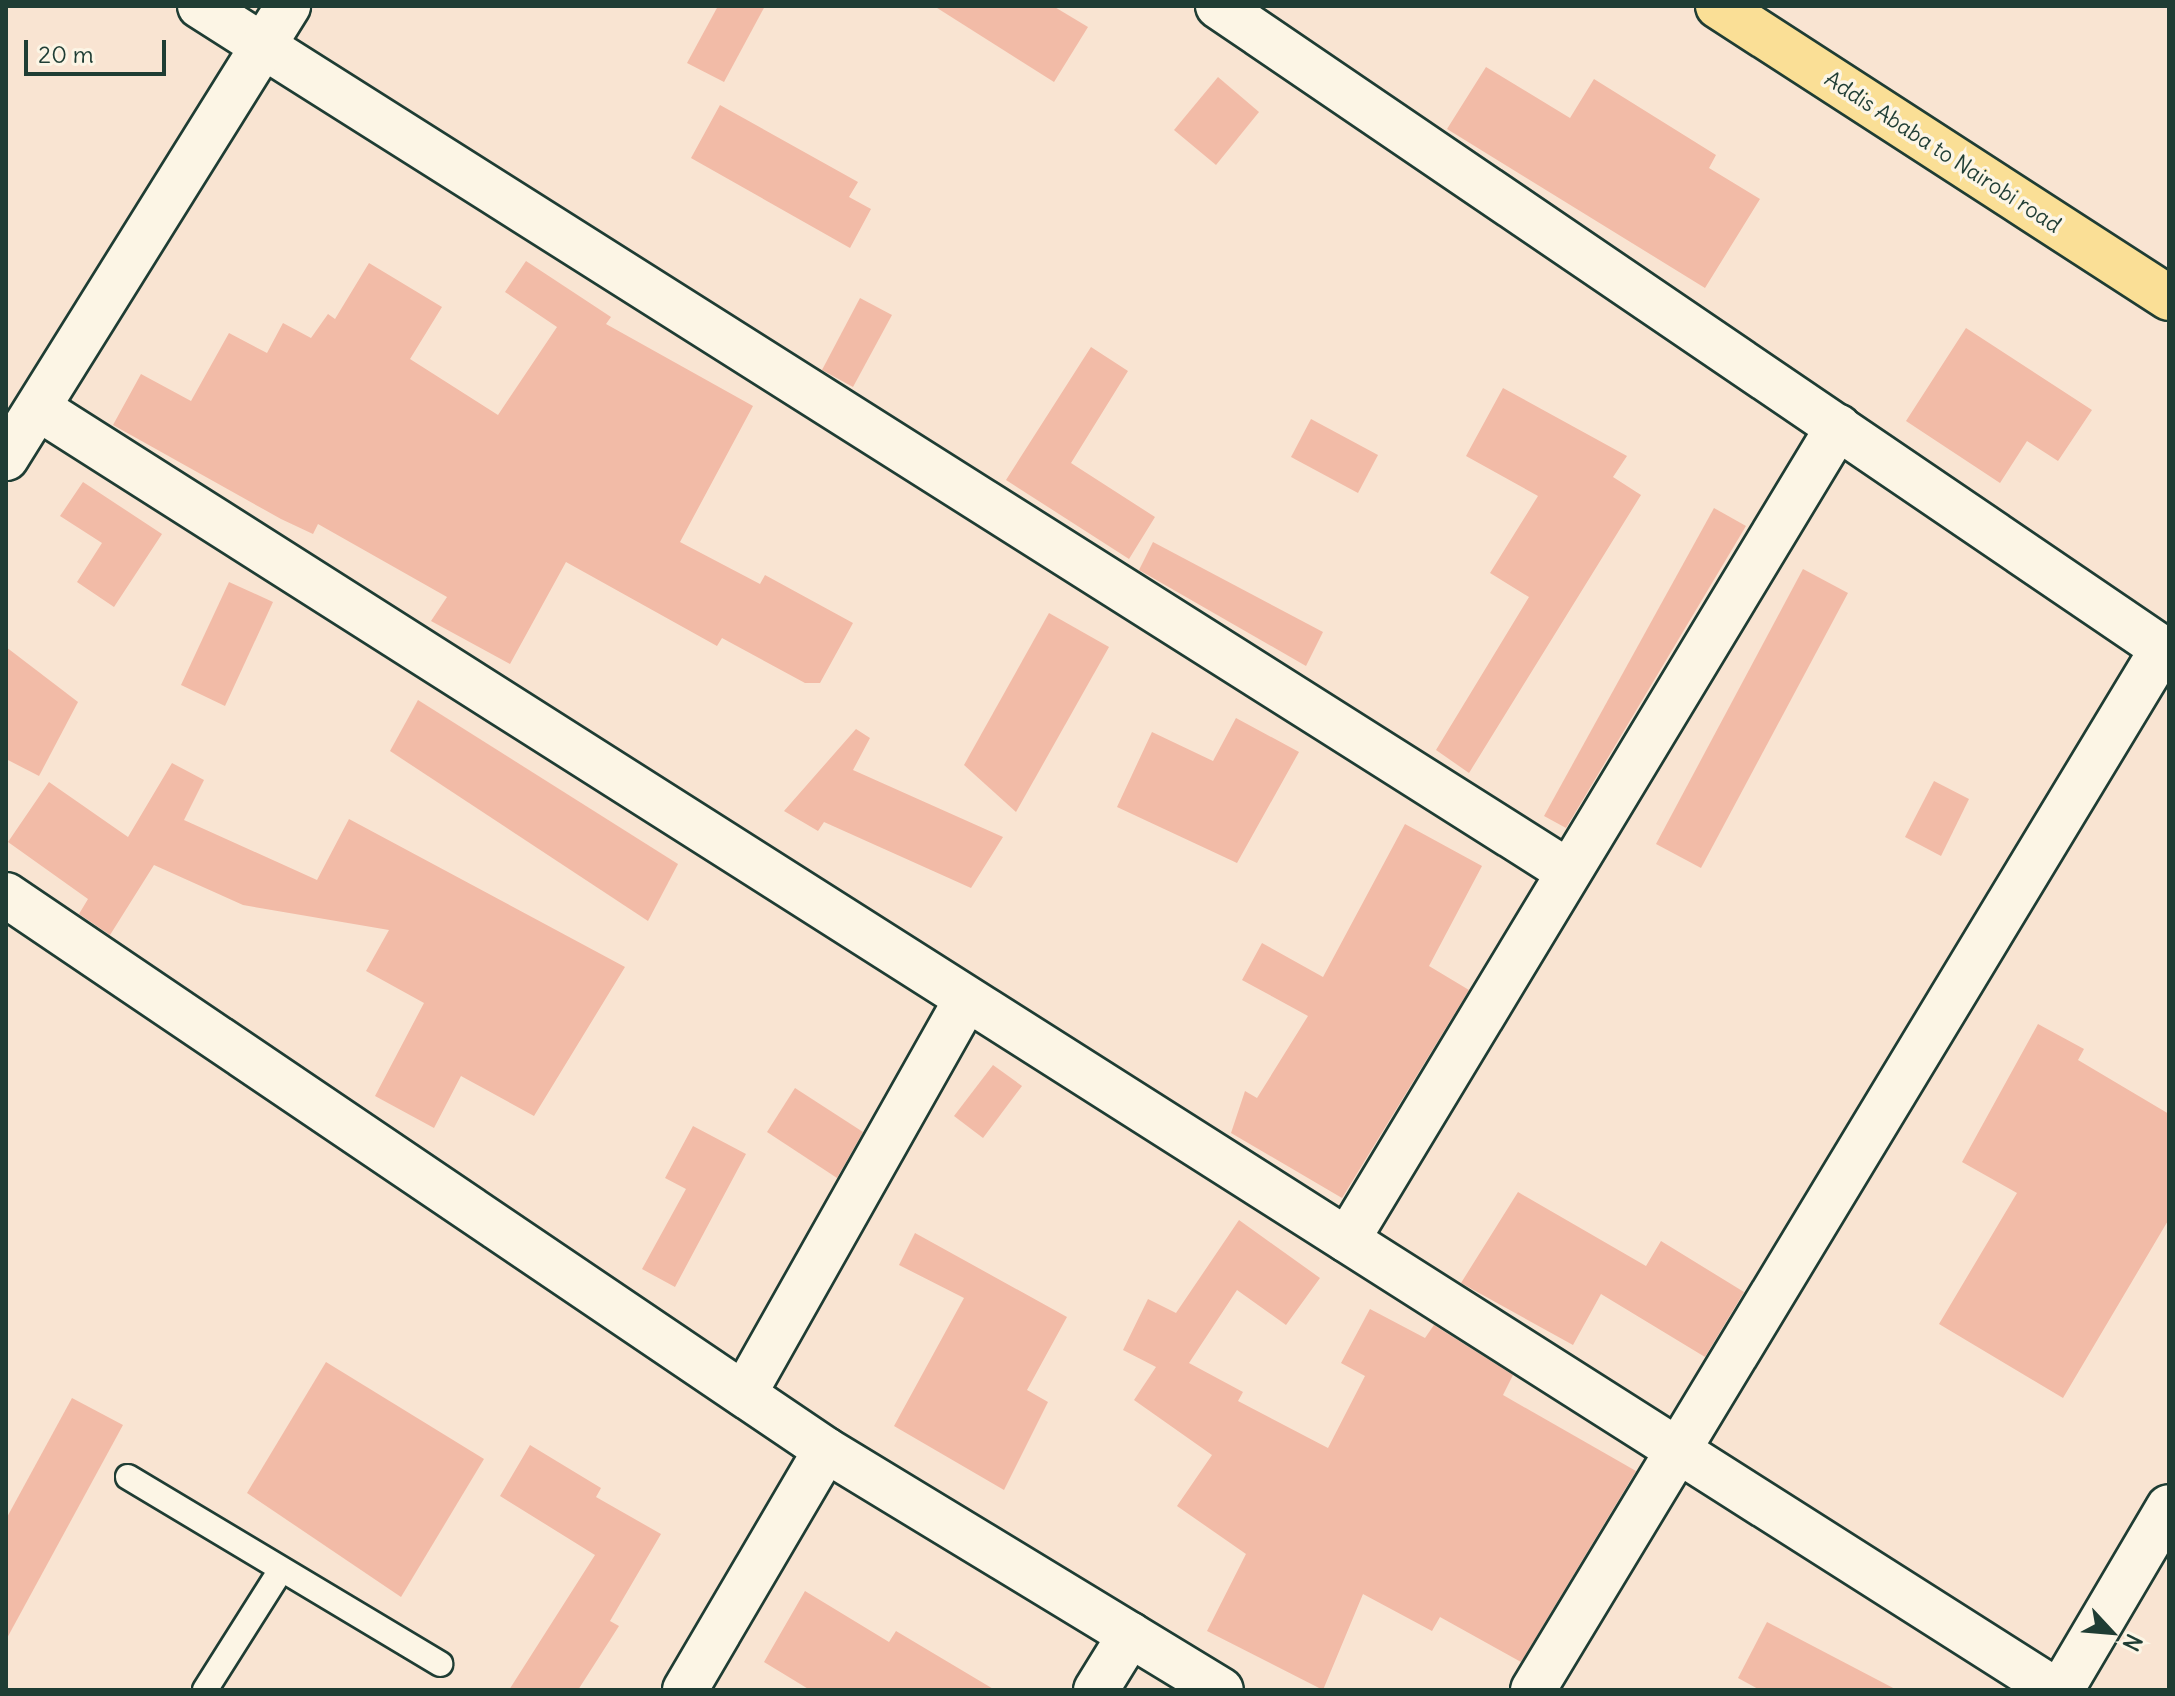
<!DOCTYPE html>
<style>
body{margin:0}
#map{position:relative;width:2175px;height:1696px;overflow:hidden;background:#f9e4d2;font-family:Delius,sans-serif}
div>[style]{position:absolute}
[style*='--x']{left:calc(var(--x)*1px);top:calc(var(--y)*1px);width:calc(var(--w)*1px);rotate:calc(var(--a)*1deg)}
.building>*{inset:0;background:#f2bba7}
.roads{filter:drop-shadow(2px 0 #1f3d34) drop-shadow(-2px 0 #1f3d34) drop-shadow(0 2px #1f3d34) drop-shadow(0 -2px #1f3d34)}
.service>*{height:24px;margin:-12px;padding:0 12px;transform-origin:12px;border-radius:12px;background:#fcf5e5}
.minor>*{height:44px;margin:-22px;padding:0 22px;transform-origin:22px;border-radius:22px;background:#fcf5e5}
.trunk>*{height:44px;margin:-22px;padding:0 22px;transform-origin:22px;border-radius:22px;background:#fadf96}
span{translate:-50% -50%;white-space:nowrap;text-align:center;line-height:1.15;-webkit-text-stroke:7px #fcf5e5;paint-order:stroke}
.street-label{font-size:22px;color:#1f3d34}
.frame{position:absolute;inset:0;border:8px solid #1f3d34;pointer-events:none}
.north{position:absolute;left:2071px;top:1592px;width:80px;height:80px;-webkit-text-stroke:6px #fcf5e5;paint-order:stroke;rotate:116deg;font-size:22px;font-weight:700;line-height:32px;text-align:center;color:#1f3d34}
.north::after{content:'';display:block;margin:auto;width:28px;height:36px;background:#1f3d34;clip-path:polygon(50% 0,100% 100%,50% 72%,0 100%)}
.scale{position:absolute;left:24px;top:40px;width:142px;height:36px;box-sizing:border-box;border:4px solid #1f3d34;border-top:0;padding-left:10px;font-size:24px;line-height:28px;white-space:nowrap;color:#1f3d34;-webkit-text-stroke:6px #fcf5e5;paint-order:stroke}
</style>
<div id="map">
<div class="building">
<i style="clip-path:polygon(718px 6px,765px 6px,724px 82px,687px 63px)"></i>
<i style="clip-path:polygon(934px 6px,1053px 6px,1088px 27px,1054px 82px)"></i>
<i style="clip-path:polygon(1486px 67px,1570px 118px,1594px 79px,1716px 155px,1709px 168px,1760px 199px,1705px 288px,1447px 129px)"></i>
<i style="clip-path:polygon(1218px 77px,1259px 112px,1216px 165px,1174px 130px)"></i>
<i style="clip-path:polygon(720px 105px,858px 182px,849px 197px,871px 209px,850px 248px,691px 158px)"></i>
<i style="clip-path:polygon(526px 261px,611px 317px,606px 324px,753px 406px,680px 542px,760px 584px,765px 575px,853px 623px,820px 683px,805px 683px,722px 638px,717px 646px,566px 562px,510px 664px,431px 621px,447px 597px,318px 524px,313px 534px,281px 519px,113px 425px,141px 374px,191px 401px,229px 333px,267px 353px,283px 323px,311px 338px,328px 314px,335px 319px,369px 263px,442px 307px,410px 359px,498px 415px,557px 327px,505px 292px)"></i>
<i style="clip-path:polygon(860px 298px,892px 315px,853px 387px,822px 370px)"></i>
<i style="clip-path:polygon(1966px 328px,2092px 410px,2058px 461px,2027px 441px,2000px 483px,1906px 421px)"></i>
<i style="clip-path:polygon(1091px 347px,1128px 371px,1071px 463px,1155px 517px,1129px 559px,1006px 480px)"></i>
<i style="clip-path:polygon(1503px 388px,1627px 456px,1613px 477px,1641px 495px,1469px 773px,1436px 750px,1529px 597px,1490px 573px,1538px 496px,1466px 456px)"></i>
<i style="clip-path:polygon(1311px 419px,1378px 455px,1358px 493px,1291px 457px)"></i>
<i style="clip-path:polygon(83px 482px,162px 534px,114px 607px,77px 582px,102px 543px,60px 516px)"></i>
<i style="clip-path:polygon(1714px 508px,1746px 526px,1566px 828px,1544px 816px)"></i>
<i style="clip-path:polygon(1153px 542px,1323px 632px,1306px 666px,1139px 570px)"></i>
<i style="clip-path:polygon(1803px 569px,1848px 593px,1701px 868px,1656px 844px)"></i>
<i style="clip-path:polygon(229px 582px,273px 602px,225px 706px,181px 685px)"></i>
<i style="clip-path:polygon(1049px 613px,1109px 647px,1016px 812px,964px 765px)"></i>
<i style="clip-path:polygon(6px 647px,78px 702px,39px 776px,6px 759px)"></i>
<i style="clip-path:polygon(418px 700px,678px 864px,648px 921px,390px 751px)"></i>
<i style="clip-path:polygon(1236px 718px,1299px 752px,1237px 863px,1117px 807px,1152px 732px,1213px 761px)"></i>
<i style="clip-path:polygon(856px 729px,870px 738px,853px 770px,1003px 837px,971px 888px,824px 822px,818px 831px,784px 811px)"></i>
<i style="clip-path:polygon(172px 763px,204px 780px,184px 820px,317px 880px,349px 819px,625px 967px,534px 1116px,461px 1076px,434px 1128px,375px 1096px,424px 1003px,366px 971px,389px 930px,243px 905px,154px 865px,110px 935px,79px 914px,88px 899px,8px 842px,49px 782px,128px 837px)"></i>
<i style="clip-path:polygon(1934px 781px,1969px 799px,1941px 856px,1905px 837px)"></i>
<i style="clip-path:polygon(1405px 824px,1482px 866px,1429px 966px,1469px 990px,1342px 1198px,1231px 1133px,1245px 1091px,1257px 1098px,1308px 1016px,1242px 980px,1262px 943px,1323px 977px)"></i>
<i style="clip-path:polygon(2038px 1024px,2084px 1049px,2078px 1060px,2169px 1114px,2169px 1219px,2063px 1398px,1939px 1324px,2017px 1193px,1962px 1162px)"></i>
<i style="clip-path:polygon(993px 1065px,1022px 1086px,983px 1138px,954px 1116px)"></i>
<i style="clip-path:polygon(795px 1088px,863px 1132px,837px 1178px,767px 1132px)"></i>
<i style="clip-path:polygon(693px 1126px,746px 1154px,675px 1287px,642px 1269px,686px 1189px,665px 1178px)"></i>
<i style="clip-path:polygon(1518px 1192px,1646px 1266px,1661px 1241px,1744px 1292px,1705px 1357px,1601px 1294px,1573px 1345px,1461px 1283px)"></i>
<i style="clip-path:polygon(1239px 1220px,1320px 1278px,1286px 1325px,1237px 1290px,1189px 1363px,1243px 1392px,1238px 1401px,1328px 1448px,1365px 1376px,1341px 1363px,1370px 1309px,1425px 1338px,1434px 1325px,1513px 1375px,1503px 1395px,1636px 1471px,1521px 1662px,1440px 1617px,1432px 1631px,1363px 1594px,1323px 1690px,1207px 1631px,1246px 1554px,1177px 1506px,1212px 1455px,1134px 1400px,1156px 1367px,1123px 1350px,1148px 1299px,1176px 1313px)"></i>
<i style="clip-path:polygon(915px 1233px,1067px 1317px,1027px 1390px,1048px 1402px,1004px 1490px,894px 1426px,964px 1298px,899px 1265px)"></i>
<i style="clip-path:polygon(326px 1362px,484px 1459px,401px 1597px,247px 1493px)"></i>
<i style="clip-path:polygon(72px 1398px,123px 1425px,6px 1640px,6px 1519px)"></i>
<i style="clip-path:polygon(530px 1445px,601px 1488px,596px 1497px,661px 1534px,610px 1621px,619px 1626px,578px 1690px,509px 1690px,595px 1555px,500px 1496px)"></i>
<i style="clip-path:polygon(805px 1591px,889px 1642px,896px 1631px,995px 1690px,810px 1690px,764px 1662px)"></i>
<i style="clip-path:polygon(1767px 1622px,1897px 1690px,1760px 1690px,1738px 1678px)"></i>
</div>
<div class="roads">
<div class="service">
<i style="--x:128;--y:1477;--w:364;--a:30.9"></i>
<i style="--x:205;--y:1690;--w:142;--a:-57.7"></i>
</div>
<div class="minor">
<i style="--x:200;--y:6;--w:1618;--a:32.32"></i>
<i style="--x:1218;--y:6;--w:1150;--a:34.23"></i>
<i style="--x:38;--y:408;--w:2390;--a:32.44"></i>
<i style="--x:6;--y:458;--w:533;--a:-58.04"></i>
<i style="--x:6;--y:895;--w:990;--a:34.09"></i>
<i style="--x:826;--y:1450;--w:462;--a:31.3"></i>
<i style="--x:1347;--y:1240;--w:950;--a:-58.87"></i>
<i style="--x:744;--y:1394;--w:452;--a:-60.6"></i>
<i style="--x:685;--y:1690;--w:278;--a:-59.6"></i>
<i style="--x:1096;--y:1690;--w:65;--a:-58.3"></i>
<i style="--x:1533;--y:1690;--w:1218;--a:-58.84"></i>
<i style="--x:2061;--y:1690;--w:212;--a:-59.5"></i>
</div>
<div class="trunk">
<i style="--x:1718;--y:6;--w:537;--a:32.92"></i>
</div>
</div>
<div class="street-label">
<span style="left:1943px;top:152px;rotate:33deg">Addis Ababa to Nairobi road</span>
</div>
<div class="frame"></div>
<div class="north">N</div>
<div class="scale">20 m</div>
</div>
